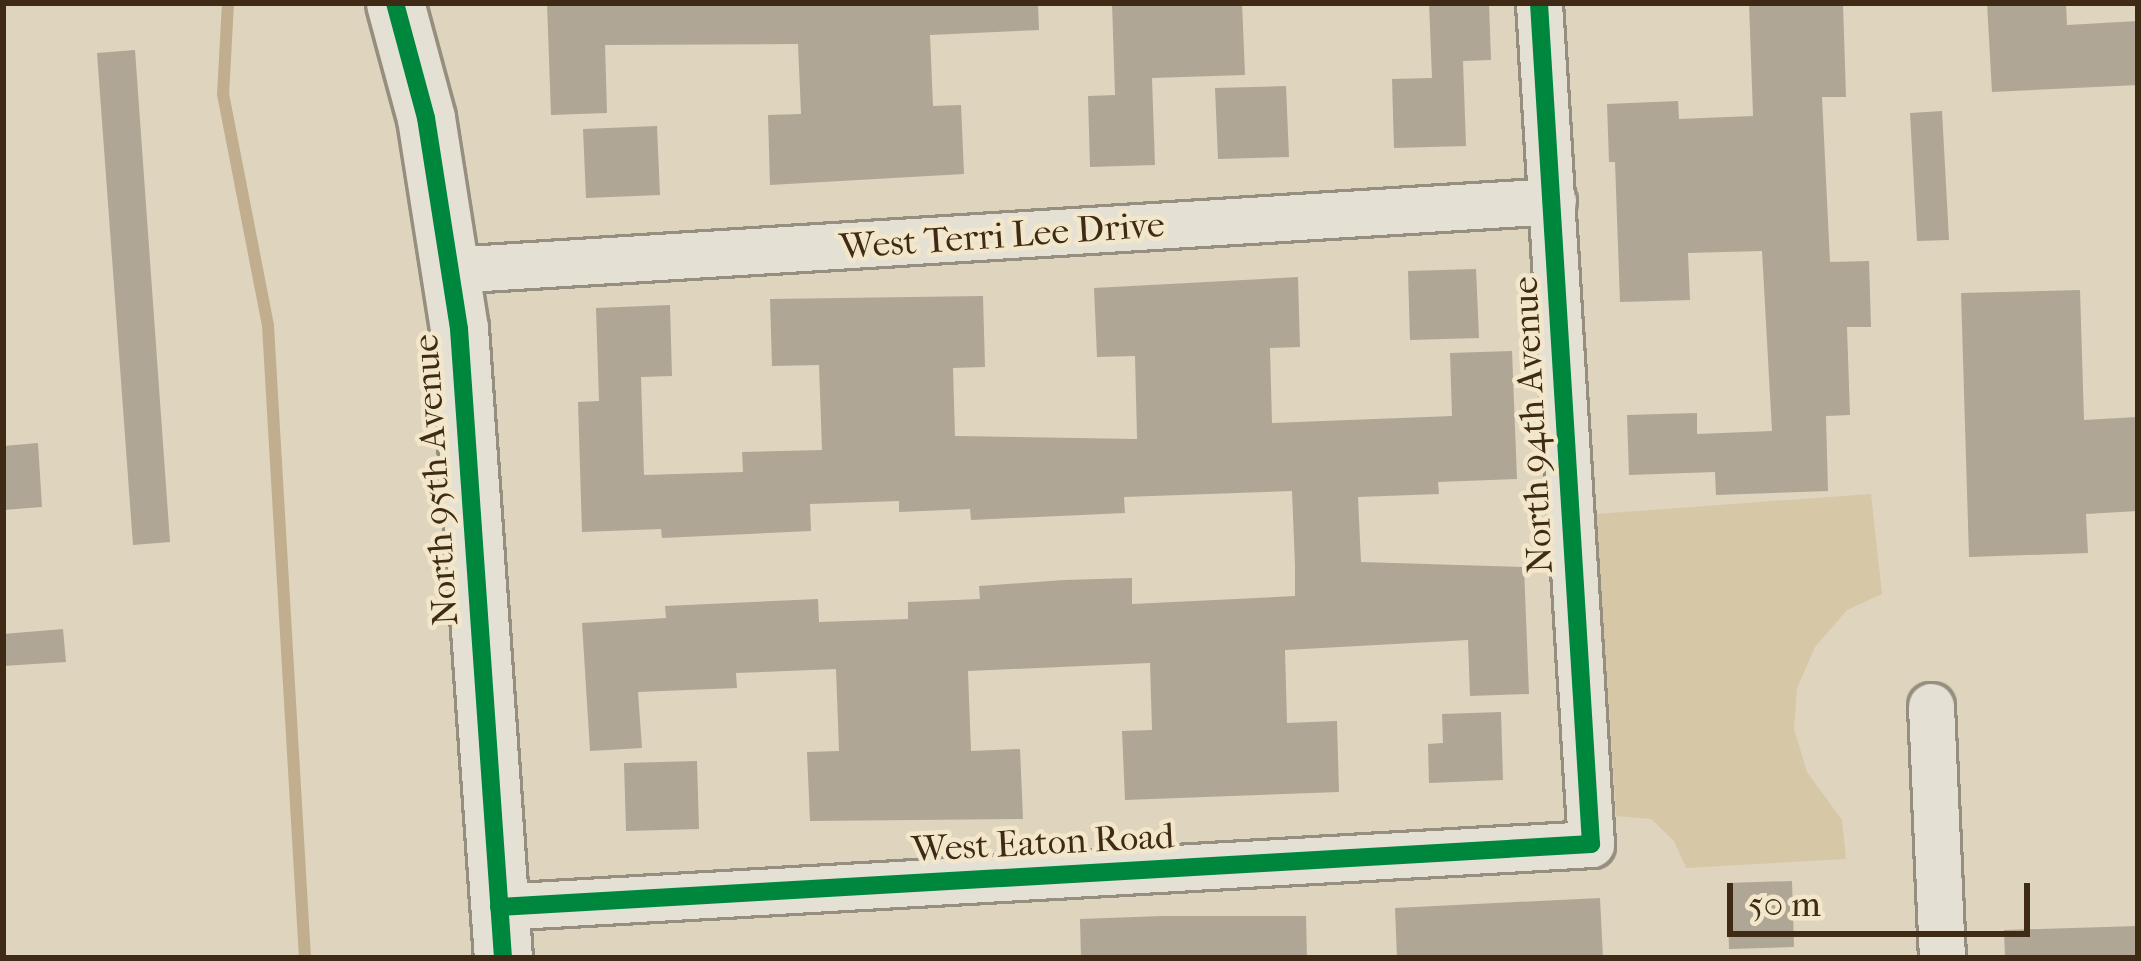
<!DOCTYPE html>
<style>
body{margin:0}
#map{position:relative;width:2141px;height:961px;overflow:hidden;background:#dfd4bd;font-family:"IM FELL French Canon",serif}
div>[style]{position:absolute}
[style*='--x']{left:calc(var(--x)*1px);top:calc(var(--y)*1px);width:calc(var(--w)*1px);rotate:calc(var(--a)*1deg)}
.green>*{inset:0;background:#d6c7a7}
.stream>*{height:12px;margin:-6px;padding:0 6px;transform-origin:6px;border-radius:6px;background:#c0ae8f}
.building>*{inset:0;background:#afa696}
.roads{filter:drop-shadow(3px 0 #968e7e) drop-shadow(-3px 0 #968e7e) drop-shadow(0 3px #968e7e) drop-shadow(0 -3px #968e7e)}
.minor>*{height:45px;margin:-22.5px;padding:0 22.5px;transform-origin:22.5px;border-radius:22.5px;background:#e5e0d4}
.tertiary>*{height:57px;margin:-28.5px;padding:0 28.5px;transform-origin:28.5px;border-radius:28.5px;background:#e5e0d4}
.cycleway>*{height:18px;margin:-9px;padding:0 9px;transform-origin:9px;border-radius:9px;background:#00873e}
span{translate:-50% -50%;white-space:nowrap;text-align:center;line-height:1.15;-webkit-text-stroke:9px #f3e7cb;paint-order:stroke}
.street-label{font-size:36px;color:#3f2b15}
.frame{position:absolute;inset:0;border:6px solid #3f2b15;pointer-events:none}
.scale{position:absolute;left:1727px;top:883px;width:303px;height:54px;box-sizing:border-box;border:6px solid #3f2b15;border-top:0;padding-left:15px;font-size:36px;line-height:42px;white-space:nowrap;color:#3f2b15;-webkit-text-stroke:9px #f3e7cb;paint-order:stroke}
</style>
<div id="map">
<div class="green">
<i style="clip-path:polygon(1871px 494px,1882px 594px,1847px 610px,1815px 647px,1797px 688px,1794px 729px,1807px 772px,1842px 820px,1846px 859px,1686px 868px,1674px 841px,1651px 819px,1616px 816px,1596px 514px)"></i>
</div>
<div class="stream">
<i style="--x:228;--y:3;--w:91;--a:93.1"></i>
<i style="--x:223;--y:94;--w:236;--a:79"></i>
<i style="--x:268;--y:326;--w:633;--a:86.65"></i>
</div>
<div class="building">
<i style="clip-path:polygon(547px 3px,1038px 3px,1039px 30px,930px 35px,933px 106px,961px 105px,964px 174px,770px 185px,768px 115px,801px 114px,798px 44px,605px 45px,607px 113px,551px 115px)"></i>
<i style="clip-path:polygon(1112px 3px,1242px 3px,1245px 75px,1152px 78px,1155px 165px,1090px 167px,1088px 96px,1115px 95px)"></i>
<i style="clip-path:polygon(1429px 3px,1489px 3px,1491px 60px,1463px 61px,1466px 146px,1394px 148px,1392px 79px,1432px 78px)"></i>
<i style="clip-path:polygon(1749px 3px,1843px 3px,1846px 97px,1822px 97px,1830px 262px,1869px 261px,1871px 327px,1847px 327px,1850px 415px,1826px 416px,1828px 491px,1716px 495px,1715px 472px,1629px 475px,1627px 415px,1697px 413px,1697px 434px,1772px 431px,1762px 251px,1688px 253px,1690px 300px,1620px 302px,1615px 162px,1609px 162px,1607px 104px,1678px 101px,1679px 119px,1753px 116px)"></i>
<i style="clip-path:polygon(1987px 3px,2066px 3px,2067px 25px,2138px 21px,2138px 85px,1992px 92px)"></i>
<i style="clip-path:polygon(135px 50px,170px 542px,133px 545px,97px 53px)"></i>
<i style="clip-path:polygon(1286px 86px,1289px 157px,1218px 159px,1215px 88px)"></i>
<i style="clip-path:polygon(1942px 111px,1949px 240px,1917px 241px,1910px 113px)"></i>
<i style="clip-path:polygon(657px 126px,660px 195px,586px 198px,583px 129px)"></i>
<i style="clip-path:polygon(1476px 269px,1479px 338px,1410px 340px,1408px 271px)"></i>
<i style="clip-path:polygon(1298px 277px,1300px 347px,1270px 348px,1272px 423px,1452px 416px,1450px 353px,1512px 351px,1517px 479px,1438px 482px,1439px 494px,1358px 497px,1361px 562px,1524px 567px,1529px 694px,1470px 696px,1468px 640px,1285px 650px,1287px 723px,1337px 721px,1339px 792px,1125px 800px,1122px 731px,1152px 730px,1150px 663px,968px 671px,971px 751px,1020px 749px,1023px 819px,810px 821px,807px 752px,839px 751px,836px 669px,736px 673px,737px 688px,638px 692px,642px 748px,590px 751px,582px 623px,666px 618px,665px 606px,818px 599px,819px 622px,908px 619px,908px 602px,980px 599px,979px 586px,1064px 580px,1132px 578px,1132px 604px,1295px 596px,1295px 566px,1292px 491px,1124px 497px,1125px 513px,971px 520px,970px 509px,899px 512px,899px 501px,810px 504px,811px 531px,662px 538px,661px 529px,582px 532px,578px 402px,599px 401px,596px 308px,670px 305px,672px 376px,641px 377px,644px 475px,743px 472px,742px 452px,822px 450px,819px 365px,772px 366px,770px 299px,983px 296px,985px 367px,953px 368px,955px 436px,1137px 439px,1135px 356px,1097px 357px,1094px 288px)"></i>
<i style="clip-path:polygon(2080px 290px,2084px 420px,2137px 417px,2138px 511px,2086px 514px,2088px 553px,1969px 557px,1961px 293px)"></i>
<i style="clip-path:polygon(38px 443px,42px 507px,3px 510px,3px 446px)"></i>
<i style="clip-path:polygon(63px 629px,66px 662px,3px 666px,3px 634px)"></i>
<i style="clip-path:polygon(1501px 712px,1503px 780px,1429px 783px,1428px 744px,1443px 743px,1442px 714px)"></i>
<i style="clip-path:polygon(697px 761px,699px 829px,626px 831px,624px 763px)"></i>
<i style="clip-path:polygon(1792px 881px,1794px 947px,1729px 949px,1727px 883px)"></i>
<i style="clip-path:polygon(1600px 898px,1603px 958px,1397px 958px,1395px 908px)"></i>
<i style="clip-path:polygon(1162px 916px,1306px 916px,1307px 958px,1081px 958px,1080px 919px)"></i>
<i style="clip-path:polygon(2138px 926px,2138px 958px,2005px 958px,2004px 930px)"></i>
</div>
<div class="roads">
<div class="minor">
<i style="--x:451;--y:270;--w:1104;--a:-3.58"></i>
<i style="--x:1931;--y:706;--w:252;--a:87.5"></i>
<i style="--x:499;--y:907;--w:1094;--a:-3.3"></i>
<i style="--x:1591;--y:844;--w:843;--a:-93.54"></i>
</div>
<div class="tertiary">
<i style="--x:395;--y:3;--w:119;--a:74.9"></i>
<i style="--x:426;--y:118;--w:214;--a:81.1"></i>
<i style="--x:459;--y:329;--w:631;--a:86"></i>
</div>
</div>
<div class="cycleway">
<i style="--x:395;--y:3;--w:119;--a:74.9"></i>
<i style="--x:426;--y:118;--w:214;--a:81.1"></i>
<i style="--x:459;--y:329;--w:631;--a:86"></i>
<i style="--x:499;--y:907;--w:1094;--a:-3.3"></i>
<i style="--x:1591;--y:844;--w:843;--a:-93.54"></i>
</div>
<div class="street-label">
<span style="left:1002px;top:236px;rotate:-4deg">West Terri Lee Drive</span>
<span style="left:1533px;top:425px;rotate:-93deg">North 94th Avenue</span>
<span style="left:436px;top:480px;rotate:-94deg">North 95th Avenue</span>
<span style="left:1043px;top:843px;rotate:-3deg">West Eaton Road</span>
</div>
<div class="frame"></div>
<div class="scale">50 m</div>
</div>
